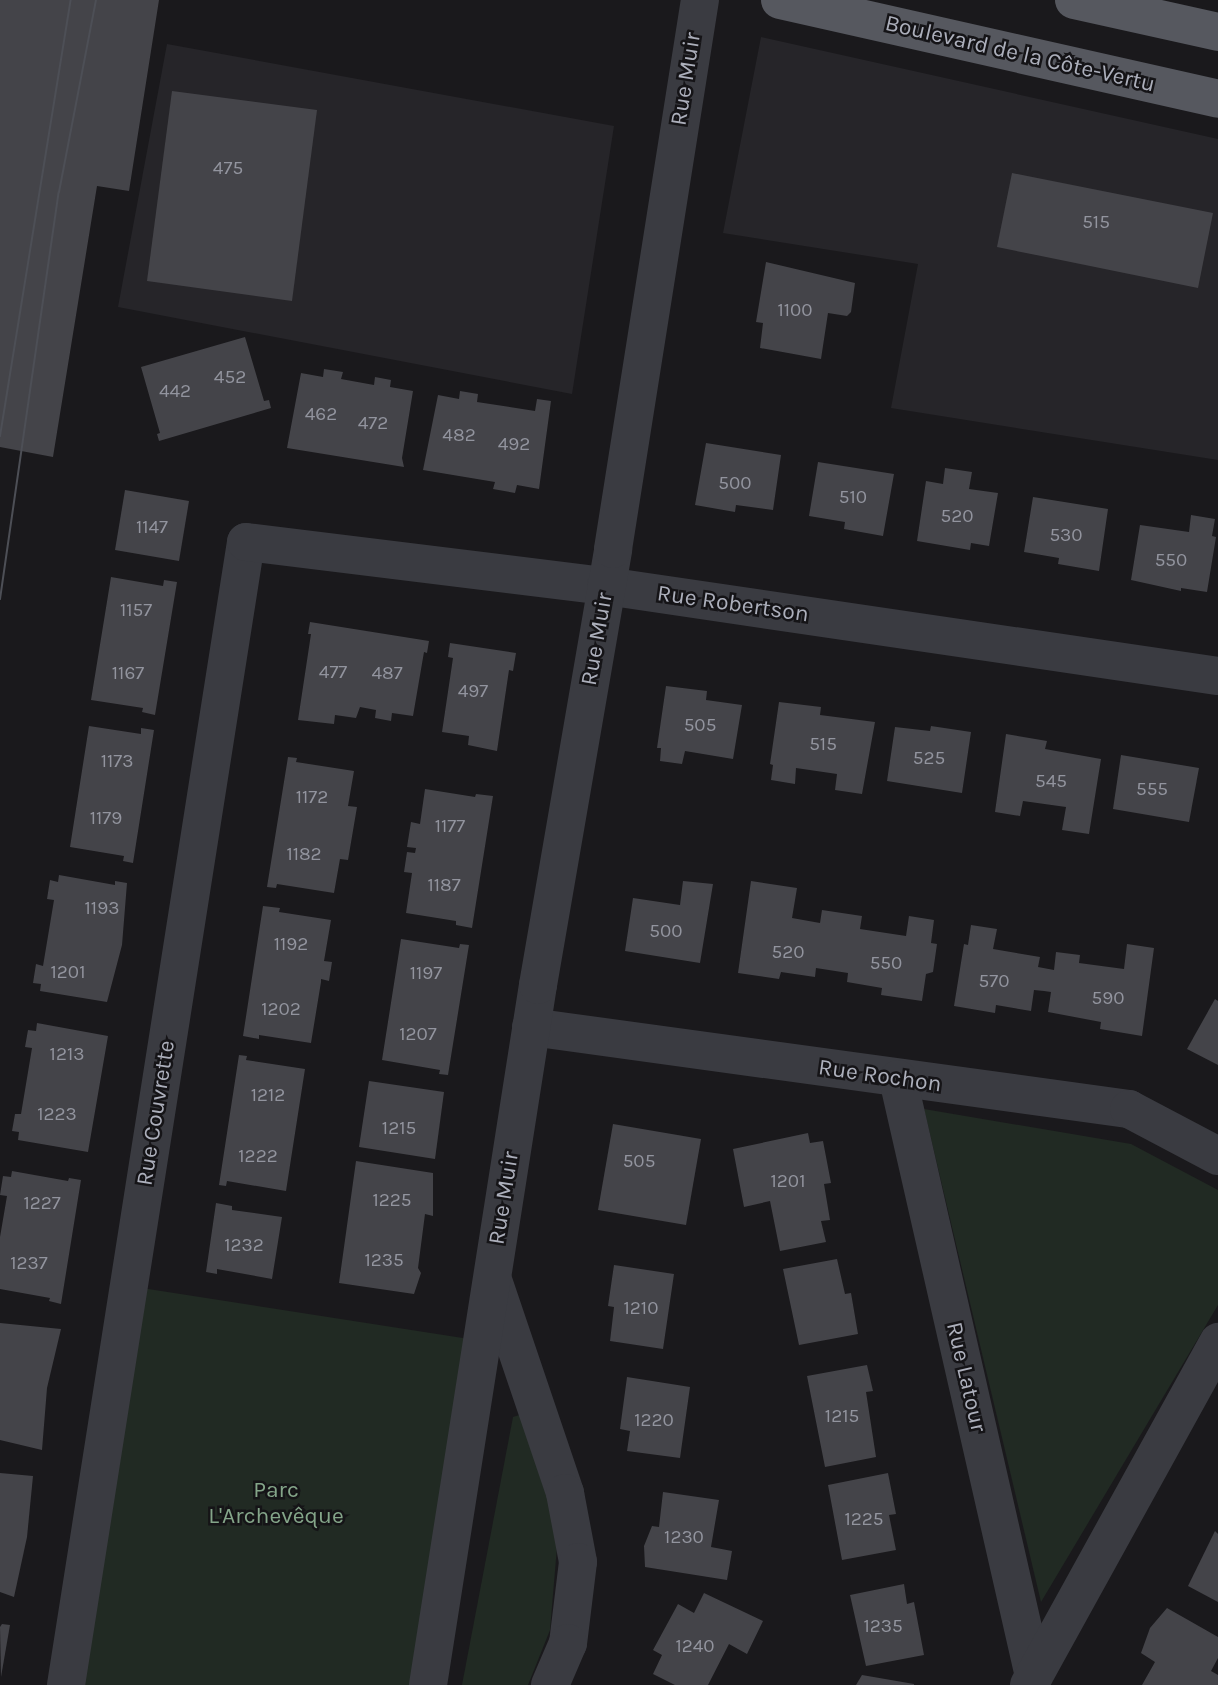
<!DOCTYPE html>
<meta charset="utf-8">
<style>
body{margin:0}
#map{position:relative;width:1218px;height:1685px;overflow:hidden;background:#1a191c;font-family:Karla,sans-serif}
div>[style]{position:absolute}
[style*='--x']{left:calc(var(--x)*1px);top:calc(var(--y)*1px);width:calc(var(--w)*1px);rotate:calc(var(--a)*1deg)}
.built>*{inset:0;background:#262529}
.green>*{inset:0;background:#212a23}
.building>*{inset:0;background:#444449}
.minor>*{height:38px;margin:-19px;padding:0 19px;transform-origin:19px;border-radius:19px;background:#3a3b41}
.major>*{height:38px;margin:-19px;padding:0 19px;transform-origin:19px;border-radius:19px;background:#56585f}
.tram>*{height:2px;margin:-1px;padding:0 1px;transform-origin:1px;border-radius:1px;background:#4d4f56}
span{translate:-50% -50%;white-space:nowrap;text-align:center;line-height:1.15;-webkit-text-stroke:5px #151417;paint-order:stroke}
.number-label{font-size:19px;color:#92949e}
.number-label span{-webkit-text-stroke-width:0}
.street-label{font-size:23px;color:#acafbb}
.park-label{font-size:23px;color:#84a589}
</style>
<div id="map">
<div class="built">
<i style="clip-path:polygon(761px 37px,1218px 139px,1218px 460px,891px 408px,918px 264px,723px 233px)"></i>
<i style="clip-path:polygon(167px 44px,614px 126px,572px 394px,118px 307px)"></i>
</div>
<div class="green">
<i style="clip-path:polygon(924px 1109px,1131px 1144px,1218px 1190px,1218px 1305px,1041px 1602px)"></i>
<i style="clip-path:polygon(129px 1286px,482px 1341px,428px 1685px,66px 1685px)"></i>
<i style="clip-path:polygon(526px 1413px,534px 1424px,557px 1547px,550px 1630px,528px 1685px,462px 1685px,513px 1417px)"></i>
</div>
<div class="building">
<i style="clip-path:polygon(0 0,159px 0,129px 191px,97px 186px,53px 457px,0 447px)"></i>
<i style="clip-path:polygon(172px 91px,317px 110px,292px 301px,147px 281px)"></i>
<i style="clip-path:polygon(1012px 173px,1213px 213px,1198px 288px,997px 247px)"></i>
<i style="clip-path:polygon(766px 262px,855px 283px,851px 312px,847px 316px,828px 313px,821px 359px,760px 348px,763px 323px,756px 322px)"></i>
<i style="clip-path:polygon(245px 337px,264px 401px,269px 400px,271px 408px,159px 441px,157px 434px,160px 433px,141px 367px)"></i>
<i style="clip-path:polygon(324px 369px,343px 372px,341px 379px,374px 385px,375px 377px,391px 380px,390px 387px,413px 391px,402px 458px,404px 467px,287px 448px,301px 373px,323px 377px)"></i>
<i style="clip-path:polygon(460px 391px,478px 394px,477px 402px,535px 411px,537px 399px,551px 401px,539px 489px,517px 485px,515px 493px,493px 489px,495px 482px,423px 470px,438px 395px,459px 399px)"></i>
<i style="clip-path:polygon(706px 443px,781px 455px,773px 510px,736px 505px,735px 512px,695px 505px)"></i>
<i style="clip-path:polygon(818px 462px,894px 474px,883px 536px,844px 529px,845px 522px,809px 516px)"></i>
<i style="clip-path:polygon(945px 468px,972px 472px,969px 489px,998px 493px,989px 546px,971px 543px,970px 550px,917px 541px,926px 481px,943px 484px)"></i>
<i style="clip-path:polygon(125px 490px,189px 501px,179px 561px,115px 550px)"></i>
<i style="clip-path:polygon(1033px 497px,1108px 509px,1099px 571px,1058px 564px,1059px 558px,1024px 552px)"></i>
<i style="clip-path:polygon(1191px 515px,1215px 519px,1212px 536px,1216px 537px,1207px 592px,1181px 588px,1181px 591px,1131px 580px,1140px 525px,1189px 532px)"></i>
<i style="clip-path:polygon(111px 577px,163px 586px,164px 580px,177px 582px,155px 715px,142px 712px,143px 708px,91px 700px)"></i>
<i style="clip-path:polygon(310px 622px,429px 641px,427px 653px,424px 652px,413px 716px,392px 713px,391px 721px,375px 718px,376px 710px,360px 707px,356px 718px,335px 715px,334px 724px,298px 720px,311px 634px,308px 634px)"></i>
<i style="clip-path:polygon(450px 643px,516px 653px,513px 671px,509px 670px,497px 751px,468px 745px,469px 736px,442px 732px,453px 658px,448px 657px)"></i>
<i style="clip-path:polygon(666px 686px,707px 691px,706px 700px,742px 705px,733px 759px,685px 751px,682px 764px,660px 761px,661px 748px,657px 748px)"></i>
<i style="clip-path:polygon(779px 702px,821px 707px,820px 715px,875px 722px,862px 794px,835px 790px,837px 774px,796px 768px,795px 784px,771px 780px,773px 765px,770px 764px)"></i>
<i style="clip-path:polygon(89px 726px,141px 734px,141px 728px,154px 730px,133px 863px,123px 861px,124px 856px,70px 847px)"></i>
<i style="clip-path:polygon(931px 726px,971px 732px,962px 793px,887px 781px,895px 727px,930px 731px)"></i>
<i style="clip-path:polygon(1006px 734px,1047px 741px,1045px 749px,1101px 759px,1089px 834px,1062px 830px,1066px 807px,1023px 801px,1020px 816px,995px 812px)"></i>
<i style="clip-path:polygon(1121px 755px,1199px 768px,1189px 822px,1113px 809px)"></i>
<i style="clip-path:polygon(288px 757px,297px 758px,296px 762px,354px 771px,348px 806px,357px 807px,348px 860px,340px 859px,334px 893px,277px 884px,276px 888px,267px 887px)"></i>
<i style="clip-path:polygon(425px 789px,475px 797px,476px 794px,493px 796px,472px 928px,456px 925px,456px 921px,406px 913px,412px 873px,404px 872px,407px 852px,415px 853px,416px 848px,407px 847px,411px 822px,420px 824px)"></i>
<i style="clip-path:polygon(59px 875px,115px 885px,115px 881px,127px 883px,122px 945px,107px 1002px,40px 991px,41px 984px,33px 983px,36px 964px,43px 966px,54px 900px,47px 899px,50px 880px,58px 882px)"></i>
<i style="clip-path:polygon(683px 881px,713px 884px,700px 963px,625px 951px,633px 898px,680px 905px)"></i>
<i style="clip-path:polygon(751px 881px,797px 888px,792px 918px,820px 923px,822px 910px,862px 916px,860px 929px,906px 936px,909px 916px,934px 920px,931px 943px,937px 944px,933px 972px,926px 974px,922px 1001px,881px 995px,882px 988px,847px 982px,848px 973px,816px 968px,815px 977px,781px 972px,779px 979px,738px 973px)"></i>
<i style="clip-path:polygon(263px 906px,280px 908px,279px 912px,331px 920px,324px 961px,332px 962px,329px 981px,321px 979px,321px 982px,311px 1043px,259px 1035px,259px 1039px,243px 1036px)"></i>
<i style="clip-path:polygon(971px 925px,997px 929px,993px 949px,1040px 957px,1038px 967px,1054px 970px,1056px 952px,1080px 955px,1079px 963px,1124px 969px,1127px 944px,1154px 948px,1142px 1036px,1100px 1029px,1101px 1022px,1048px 1012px,1051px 992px,1044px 991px,1034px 990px,1031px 1011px,996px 1005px,995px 1013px,954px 1006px,964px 944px,968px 945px)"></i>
<i style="clip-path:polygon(401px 939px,459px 948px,460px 944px,469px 945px,448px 1075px,439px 1074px,440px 1070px,382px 1060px)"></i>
<i style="clip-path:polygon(1215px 999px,1218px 1001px,1218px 1065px,1187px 1049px)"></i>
<i style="clip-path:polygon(37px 1023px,108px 1036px,88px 1152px,18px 1140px,19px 1132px,12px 1131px,15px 1114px,21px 1114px,32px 1048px,25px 1047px,28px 1030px,36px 1031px)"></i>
<i style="clip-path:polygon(239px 1055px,247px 1056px,246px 1060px,305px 1069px,286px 1191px,227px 1181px,226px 1186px,219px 1185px)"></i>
<i style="clip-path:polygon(369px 1081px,444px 1092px,435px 1159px,359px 1147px)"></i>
<i style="clip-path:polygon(613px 1124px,701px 1139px,686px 1225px,598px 1210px)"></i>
<i style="clip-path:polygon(808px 1133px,810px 1143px,823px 1141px,831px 1183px,824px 1184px,830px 1220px,821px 1221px,826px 1242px,780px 1251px,770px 1201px,744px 1207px,733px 1149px)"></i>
<i style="clip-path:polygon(356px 1161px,433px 1173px,433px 1216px,425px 1214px,418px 1268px,421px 1273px,414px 1294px,339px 1283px)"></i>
<i style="clip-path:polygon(12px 1171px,68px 1181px,69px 1178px,81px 1180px,61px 1304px,49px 1301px,50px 1298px,0 1289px,0 1237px,7px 1196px,0 1195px,3px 1176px,11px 1177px)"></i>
<i style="clip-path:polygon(216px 1203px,232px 1206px,232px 1210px,282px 1217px,272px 1279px,217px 1269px,217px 1274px,206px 1272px)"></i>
<i style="clip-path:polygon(837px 1259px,845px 1294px,851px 1293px,858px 1334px,799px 1345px,783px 1269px)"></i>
<i style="clip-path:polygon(614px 1265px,674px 1274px,663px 1349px,610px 1341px,614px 1307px,608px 1306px)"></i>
<i style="clip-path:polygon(0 1323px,61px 1329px,47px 1388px,42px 1450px,0 1440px)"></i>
<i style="clip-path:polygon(867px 1365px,873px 1391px,866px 1392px,876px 1457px,825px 1467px,807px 1376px)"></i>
<i style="clip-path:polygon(627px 1377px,690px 1387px,680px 1458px,627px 1451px,630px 1431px,620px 1429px)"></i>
<i style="clip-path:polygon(0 1473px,33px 1476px,27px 1537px,14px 1597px,0 1592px)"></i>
<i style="clip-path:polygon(888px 1473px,896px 1514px,889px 1515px,896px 1550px,842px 1560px,828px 1485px)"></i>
<i style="clip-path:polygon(663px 1492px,719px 1500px,711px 1547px,732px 1551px,727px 1580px,645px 1567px,644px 1546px,652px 1526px,659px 1527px)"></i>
<i style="clip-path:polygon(1215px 1531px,1218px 1534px,1218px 1602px,1188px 1586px)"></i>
<i style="clip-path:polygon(904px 1584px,907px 1604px,914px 1602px,924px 1655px,866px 1666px,850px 1595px)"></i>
<i style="clip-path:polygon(704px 1593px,763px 1621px,747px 1654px,729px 1644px,708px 1685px,675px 1685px,653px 1674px,662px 1655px,653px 1650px,678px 1604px,694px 1613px)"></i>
<i style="clip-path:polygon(1167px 1608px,1218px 1637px,1218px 1658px,1211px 1671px,1218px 1675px,1218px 1685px,1142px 1685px,1155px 1662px,1141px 1653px,1150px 1628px)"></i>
<i style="clip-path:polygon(2px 1624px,10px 1625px,1px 1677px,0 1627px)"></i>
<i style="clip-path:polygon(862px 1675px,914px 1684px,914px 1685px,856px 1685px)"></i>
</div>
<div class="minor">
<i style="--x:531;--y:1027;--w:604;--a:7.81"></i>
<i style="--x:1129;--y:1109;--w:101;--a:27.8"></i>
<i style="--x:898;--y:1079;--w:612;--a:77.17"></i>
<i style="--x:494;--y:1283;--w:222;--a:71.3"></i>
<i style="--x:565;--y:1493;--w:70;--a:79.3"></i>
<i style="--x:578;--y:1562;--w:82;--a:97"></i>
<i style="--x:568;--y:1643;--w:46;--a:113.2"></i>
<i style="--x:66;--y:1685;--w:1157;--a:-81.05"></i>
<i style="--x:246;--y:542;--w:363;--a:7"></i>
<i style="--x:606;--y:586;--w:619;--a:8.37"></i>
<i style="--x:428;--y:1685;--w:709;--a:-81.07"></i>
<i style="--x:538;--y:985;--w:442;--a:-80.2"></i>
<i style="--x:613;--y:549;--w:556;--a:-81"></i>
<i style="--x:1029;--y:1685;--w:392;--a:-61.1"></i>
</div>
<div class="major">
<i style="--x:780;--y:0;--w:449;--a:12.7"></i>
<i style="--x:1074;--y:0;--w:148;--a:12.5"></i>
</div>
<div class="tram">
<i style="--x:0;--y:436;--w:442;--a:-80.8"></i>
<i style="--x:0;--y:599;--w:411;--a:-81.8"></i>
<i style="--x:59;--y:192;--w:196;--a:-79.1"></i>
</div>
<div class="number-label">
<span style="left:228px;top:169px">475</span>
<span style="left:1096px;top:223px">515</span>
<span style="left:795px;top:311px">1100</span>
<span style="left:230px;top:378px">452</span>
<span style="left:175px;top:392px">442</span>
<span style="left:321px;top:415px">462</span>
<span style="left:373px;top:424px">472</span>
<span style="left:459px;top:436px">482</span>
<span style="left:514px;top:445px">492</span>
<span style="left:735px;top:484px">500</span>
<span style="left:853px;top:498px">510</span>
<span style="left:957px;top:517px">520</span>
<span style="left:152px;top:528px">1147</span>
<span style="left:1066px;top:536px">530</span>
<span style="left:1171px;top:561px">550</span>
<span style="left:136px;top:611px">1157</span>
<span style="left:333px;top:673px">477</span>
<span style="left:128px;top:674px">1167</span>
<span style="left:387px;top:674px">487</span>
<span style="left:473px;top:692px">497</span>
<span style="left:700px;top:726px">505</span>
<span style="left:823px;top:745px">515</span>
<span style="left:929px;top:759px">525</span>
<span style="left:117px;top:762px">1173</span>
<span style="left:1051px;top:782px">545</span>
<span style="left:1152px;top:790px">555</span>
<span style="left:312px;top:798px">1172</span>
<span style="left:106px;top:819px">1179</span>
<span style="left:450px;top:827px">1177</span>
<span style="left:304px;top:855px">1182</span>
<span style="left:444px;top:886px">1187</span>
<span style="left:102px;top:909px">1193</span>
<span style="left:666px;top:932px">500</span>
<span style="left:291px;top:945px">1192</span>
<span style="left:788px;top:953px">520</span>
<span style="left:886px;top:964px">550</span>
<span style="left:68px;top:973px">1201</span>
<span style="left:426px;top:974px">1197</span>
<span style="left:994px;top:982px">570</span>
<span style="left:1108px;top:999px">590</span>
<span style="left:281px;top:1010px">1202</span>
<span style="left:418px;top:1035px">1207</span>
<span style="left:67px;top:1055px">1213</span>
<span style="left:268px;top:1096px">1212</span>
<span style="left:57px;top:1115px">1223</span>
<span style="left:399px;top:1129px">1215</span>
<span style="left:258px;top:1157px">1222</span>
<span style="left:639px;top:1162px">505</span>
<span style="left:788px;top:1182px">1201</span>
<span style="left:392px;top:1201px">1225</span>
<span style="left:42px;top:1204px">1227</span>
<span style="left:244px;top:1246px">1232</span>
<span style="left:384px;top:1261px">1235</span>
<span style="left:29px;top:1264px">1237</span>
<span style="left:641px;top:1309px">1210</span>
<span style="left:842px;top:1417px">1215</span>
<span style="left:654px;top:1421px">1220</span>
<span style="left:864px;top:1520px">1225</span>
<span style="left:684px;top:1538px">1230</span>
<span style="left:883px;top:1627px">1235</span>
<span style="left:695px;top:1647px">1240</span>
</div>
<div class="street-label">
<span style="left:1020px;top:54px;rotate:13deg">Boulevard de la Côte-Vertu</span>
<span style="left:686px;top:79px;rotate:-81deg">Rue Muir</span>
<span style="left:733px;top:604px;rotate:8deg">Rue Robertson</span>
<span style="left:597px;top:639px;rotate:-80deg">Rue Muir</span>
<span style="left:880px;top:1076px;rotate:8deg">Rue Rochon</span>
<span style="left:156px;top:1113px;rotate:-81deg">Rue Couvrette</span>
<span style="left:504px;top:1198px;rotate:-81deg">Rue Muir</span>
<span style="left:966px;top:1377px;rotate:77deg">Rue Latour</span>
</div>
<div class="park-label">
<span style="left:276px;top:1503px">Parc<br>L'Archevêque</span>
</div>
</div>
